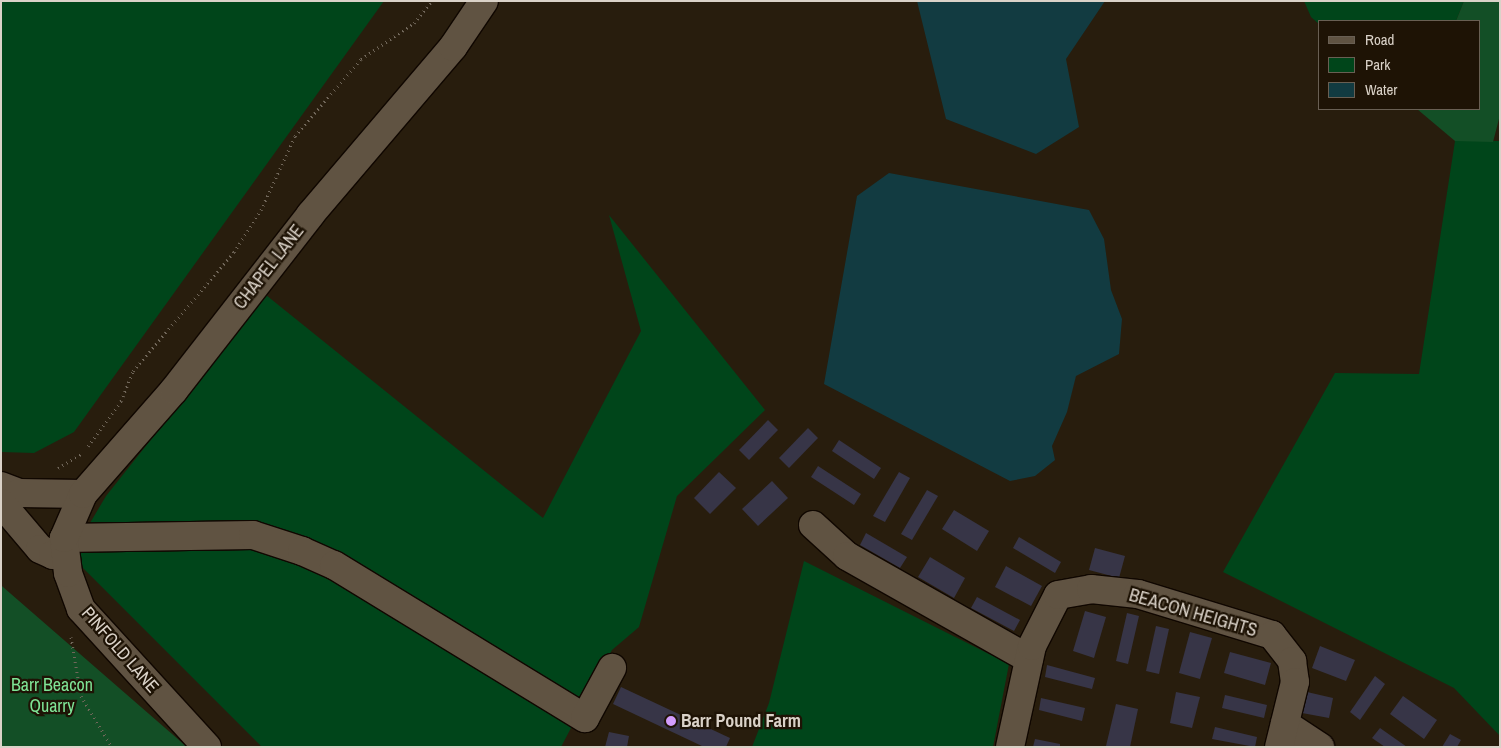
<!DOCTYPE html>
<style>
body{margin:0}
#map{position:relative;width:1501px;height:748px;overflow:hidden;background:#281d0d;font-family:"Archivo Narrow",sans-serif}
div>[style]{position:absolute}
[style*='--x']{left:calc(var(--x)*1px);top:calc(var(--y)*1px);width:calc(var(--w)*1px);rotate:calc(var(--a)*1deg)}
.green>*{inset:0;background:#00451a}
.forest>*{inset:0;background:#134f26}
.water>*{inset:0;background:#123b41}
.building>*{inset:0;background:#373547}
.path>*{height:3px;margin-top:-1.5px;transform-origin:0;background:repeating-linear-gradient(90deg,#71675a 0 1px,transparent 0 5px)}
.roads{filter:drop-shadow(1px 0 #100700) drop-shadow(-1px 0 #100700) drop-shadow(0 1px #100700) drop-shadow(0 -1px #100700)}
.minor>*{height:28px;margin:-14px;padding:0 14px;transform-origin:14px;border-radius:14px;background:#605342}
.dots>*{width:14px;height:14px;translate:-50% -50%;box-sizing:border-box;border:2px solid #1e1305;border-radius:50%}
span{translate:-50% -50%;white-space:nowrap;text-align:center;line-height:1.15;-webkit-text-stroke:4.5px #1e1305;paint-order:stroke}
.street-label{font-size:18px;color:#dad2c8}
.park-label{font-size:18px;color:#7fe496}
.poi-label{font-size:18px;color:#dad2c8;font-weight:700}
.left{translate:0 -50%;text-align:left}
.frame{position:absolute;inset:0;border:2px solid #dad2c8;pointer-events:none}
.legend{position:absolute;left:1318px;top:20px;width:162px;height:90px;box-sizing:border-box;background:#1e1305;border:1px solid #695f53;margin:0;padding:6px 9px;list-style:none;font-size:15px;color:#dad2c8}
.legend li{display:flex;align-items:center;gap:10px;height:25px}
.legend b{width:25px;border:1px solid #695f53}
</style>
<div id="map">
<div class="green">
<i style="clip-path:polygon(1px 1px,384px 1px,74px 432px,34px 453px,1px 452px)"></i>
<i style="clip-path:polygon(1304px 1px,1464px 1px,1456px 21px,1320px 21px,1320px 25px,1311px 17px)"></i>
<i style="clip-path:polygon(1455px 141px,1500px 141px,1500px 736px,1454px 688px,1223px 572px,1335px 373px,1419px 374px)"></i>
<i style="clip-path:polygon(609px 215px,765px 410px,677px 496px,639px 627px,612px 650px,561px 747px,262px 747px,80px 565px,77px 545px,106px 496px,266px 295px,543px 518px,641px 331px)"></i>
<i style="clip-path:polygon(804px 561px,1009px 664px,993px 747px,752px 747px,769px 703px)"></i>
</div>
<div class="forest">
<i style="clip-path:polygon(1464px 1px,1500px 1px,1500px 115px,1493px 142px,1455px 141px,1417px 109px,1480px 109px,1480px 21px,1456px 21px)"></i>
<i style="clip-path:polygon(1px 585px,3px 587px,187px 747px,1px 747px)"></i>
</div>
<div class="water">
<i style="clip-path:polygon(917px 1px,1105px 1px,1066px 59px,1079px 127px,1036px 154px,946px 119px)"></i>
<i style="clip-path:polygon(889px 173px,1089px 210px,1104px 239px,1111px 290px,1122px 319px,1119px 354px,1076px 376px,1067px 412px,1052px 446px,1055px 460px,1035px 476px,1010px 481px,824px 384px,857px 196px)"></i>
</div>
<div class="building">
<i style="clip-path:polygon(768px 420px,778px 430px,749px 460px,739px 450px)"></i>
<i style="clip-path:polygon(808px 428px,818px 438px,789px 468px,779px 458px)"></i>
<i style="clip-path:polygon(839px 440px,881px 468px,874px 479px,832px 451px)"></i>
<i style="clip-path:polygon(818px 466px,861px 494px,854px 505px,811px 477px)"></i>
<i style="clip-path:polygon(719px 472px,736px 488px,710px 514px,694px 498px)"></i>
<i style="clip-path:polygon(899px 472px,910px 478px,885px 522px,873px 516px)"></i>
<i style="clip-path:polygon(772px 481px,788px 498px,758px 526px,742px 509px)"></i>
<i style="clip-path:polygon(927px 490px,938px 496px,912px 540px,901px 534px)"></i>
<i style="clip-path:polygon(954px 510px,989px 531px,977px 551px,942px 529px)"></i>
<i style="clip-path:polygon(866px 533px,907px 557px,900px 568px,860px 545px)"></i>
<i style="clip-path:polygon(1019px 537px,1061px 562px,1055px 573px,1013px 548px)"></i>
<i style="clip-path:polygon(1095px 548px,1125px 556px,1119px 578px,1089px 570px)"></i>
<i style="clip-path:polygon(930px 557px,965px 578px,954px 598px,918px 577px)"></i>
<i style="clip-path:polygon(1006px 566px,1042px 586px,1031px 606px,995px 587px)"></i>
<i style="clip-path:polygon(977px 597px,1020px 620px,1014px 631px,971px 608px)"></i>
<i style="clip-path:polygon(1085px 611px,1106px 617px,1094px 658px,1073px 651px)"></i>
<i style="clip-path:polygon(1127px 613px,1139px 616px,1128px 664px,1116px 661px)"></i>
<i style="clip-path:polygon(1156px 626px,1169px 629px,1159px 674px,1146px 671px)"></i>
<i style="clip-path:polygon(1190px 632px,1212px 638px,1200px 679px,1179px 673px)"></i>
<i style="clip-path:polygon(1320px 646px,1355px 660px,1346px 681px,1312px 668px)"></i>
<i style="clip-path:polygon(1230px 652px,1271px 663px,1265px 685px,1224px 673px)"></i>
<i style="clip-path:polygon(1047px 665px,1095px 678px,1092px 689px,1045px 677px)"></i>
<i style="clip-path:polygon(1375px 676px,1385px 684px,1360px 720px,1350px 712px)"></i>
<i style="clip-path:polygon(621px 687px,730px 738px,726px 747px,704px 747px,613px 704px)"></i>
<i style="clip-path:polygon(1176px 692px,1200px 697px,1192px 728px,1170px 723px)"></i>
<i style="clip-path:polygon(1307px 692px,1333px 698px,1329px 718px,1302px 713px)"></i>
<i style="clip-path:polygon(1225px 695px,1267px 705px,1264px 718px,1222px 708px)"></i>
<i style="clip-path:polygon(1403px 696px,1437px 720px,1424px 739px,1390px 714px)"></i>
<i style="clip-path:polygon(1041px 698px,1085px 708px,1082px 721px,1039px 710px)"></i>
<i style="clip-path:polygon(1116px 704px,1138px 709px,1130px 747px,1106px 746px)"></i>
<i style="clip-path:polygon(1215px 727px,1257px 737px,1255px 747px,1212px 739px)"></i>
<i style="clip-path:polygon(1380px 728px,1407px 747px,1385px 747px,1372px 738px)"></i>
<i style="clip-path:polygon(609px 732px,629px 736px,627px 747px,605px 747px)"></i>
<i style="clip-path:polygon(1450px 734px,1461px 740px,1457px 747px,1442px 747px)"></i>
<i style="clip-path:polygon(1035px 739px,1060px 744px,1060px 747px,1033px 747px)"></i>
</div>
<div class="path">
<i style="--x:88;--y:446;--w:56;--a:-53.7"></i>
<i style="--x:121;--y:401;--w:32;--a:-68"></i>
<i style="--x:133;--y:371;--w:156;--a:-49.7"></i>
<i style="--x:234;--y:252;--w:50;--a:-57.3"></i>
<i style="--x:261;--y:210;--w:81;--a:-65.3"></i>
<i style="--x:295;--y:136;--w:101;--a:-49.4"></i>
<i style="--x:361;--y:59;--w:64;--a:-34.2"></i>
<i style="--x:414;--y:23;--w:28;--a:-51"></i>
<i style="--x:58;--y:468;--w:29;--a:-31"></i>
<i style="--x:71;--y:637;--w:60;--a:80.4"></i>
<i style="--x:81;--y:696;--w:60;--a:58.7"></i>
</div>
<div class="roads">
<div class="minor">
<i style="--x:1;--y:486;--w:19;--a:21"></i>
<i style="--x:19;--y:493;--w:64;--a:0.9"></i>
<i style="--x:1;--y:503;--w:60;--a:49.7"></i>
<i style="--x:40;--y:549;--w:14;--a:25"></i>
<i style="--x:53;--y:555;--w:11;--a:0"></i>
<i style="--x:813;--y:525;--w:46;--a:42.4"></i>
<i style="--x:847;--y:556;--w:209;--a:29.5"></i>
<i style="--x:64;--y:538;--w:189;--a:-0.9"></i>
<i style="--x:253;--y:535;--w:52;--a:18.1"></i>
<i style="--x:302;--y:551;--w:35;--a:24"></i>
<i style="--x:334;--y:565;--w:294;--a:31.4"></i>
<i style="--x:585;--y:718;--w:57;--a:-61.6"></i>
<i style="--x:1285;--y:724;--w:42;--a:33.3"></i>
<i style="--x:207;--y:747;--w:187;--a:-132.4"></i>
<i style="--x:81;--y:609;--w:38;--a:-110"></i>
<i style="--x:68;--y:573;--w:35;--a:-97"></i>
<i style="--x:64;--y:538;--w:48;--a:-66.6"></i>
<i style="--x:83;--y:494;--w:138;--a:-48.8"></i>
<i style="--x:174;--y:390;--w:222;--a:-52.1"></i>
<i style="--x:310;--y:215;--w:221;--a:-49.6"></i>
<i style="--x:453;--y:47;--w:55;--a:-56"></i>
<i style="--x:1010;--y:747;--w:103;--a:-77.7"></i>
<i style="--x:1032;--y:646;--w:57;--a:-63"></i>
<i style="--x:1058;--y:595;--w:34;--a:-10"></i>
<i style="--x:1091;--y:589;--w:47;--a:6.1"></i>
<i style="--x:1138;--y:594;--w:140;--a:17"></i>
<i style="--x:1272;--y:635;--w:33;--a:52"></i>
<i style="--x:1292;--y:661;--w:21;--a:82"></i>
<i style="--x:1295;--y:682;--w:67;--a:103.8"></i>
</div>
</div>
<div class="dots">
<i style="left:671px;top:721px;background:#d29dfd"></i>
</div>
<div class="street-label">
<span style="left:269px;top:267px;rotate:-52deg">CHAPEL LANE</span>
<span style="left:1193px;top:613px;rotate:16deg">BEACON HEIGHTS</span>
<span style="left:120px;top:650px;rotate:49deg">PINFOLD LANE</span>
</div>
<div class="park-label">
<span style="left:52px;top:696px">Barr Beacon<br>Quarry</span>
</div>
<div class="poi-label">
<span class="left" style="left:681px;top:721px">Barr Pound Farm</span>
</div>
<div class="frame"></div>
<ul class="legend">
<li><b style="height:6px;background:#605342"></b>Road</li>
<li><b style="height:14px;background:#00451a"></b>Park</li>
<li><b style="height:14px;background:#123b41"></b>Water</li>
</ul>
</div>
